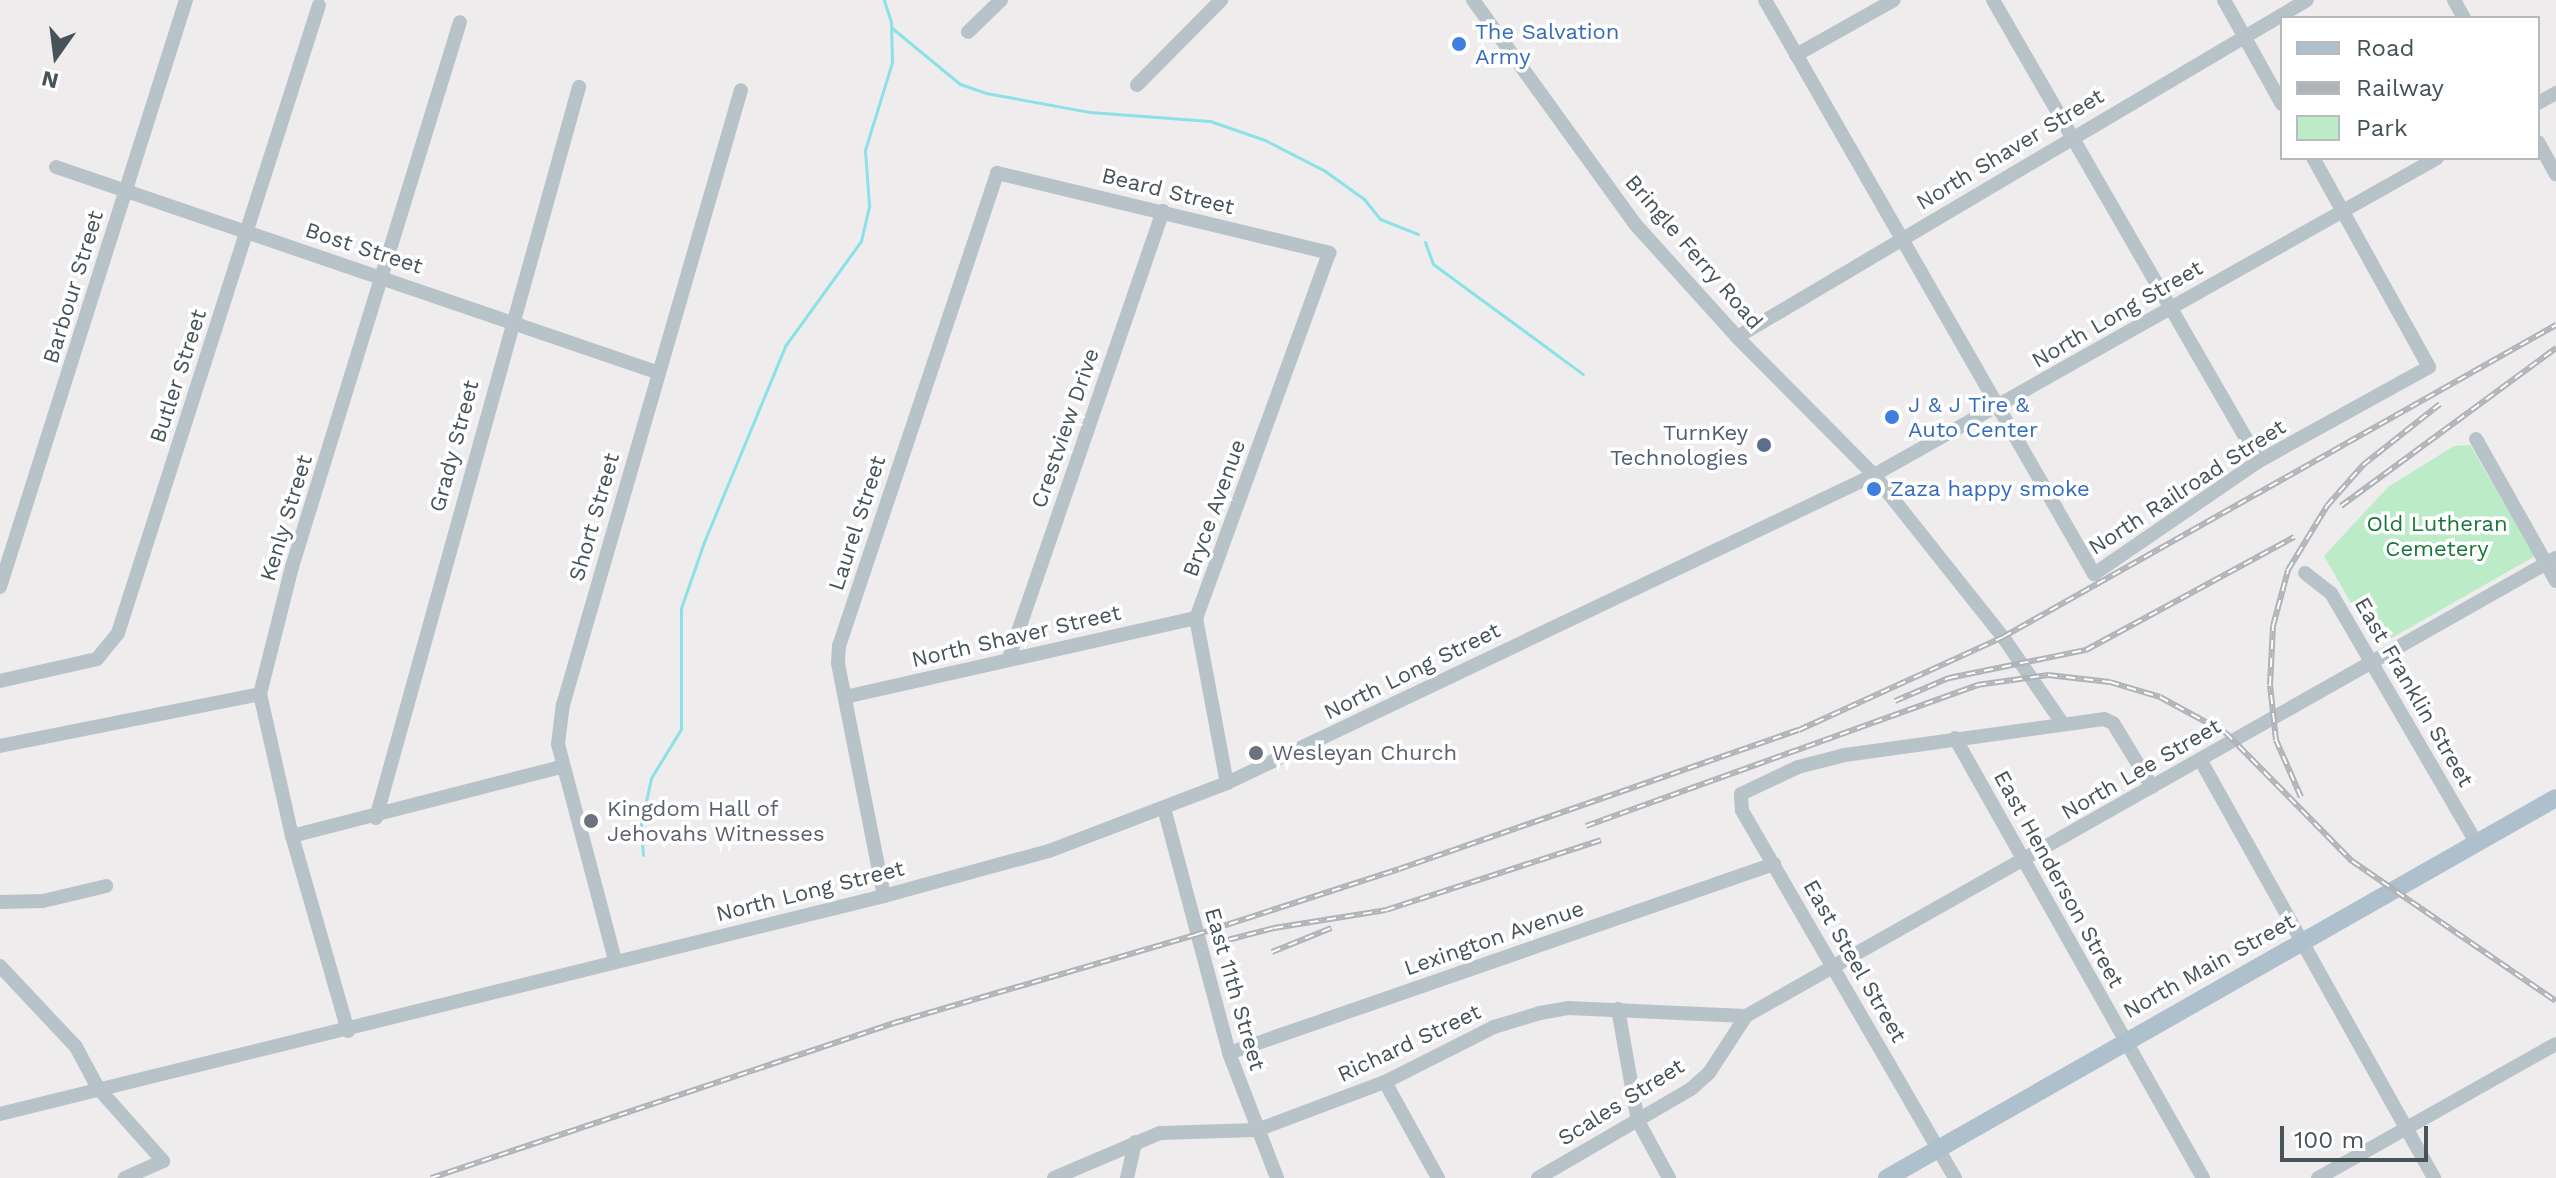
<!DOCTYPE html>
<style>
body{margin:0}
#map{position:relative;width:2556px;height:1178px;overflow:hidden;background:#efeced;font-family:"Work Sans",sans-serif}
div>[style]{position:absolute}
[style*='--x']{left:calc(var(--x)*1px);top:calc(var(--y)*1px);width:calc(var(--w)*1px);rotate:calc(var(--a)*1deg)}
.green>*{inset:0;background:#bbecc7}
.stream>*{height:3px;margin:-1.5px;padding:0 1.5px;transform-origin:1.5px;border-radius:1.5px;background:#8ae2e8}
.minor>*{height:14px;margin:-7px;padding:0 7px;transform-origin:7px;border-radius:7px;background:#b8c3c9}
.major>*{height:18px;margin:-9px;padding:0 9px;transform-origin:9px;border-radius:9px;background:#adc0cb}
.rail>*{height:6px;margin-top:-3px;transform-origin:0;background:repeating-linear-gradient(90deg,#fff 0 9px,#afb3b7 0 18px);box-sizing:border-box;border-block:2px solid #afb3b7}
.dots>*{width:22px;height:22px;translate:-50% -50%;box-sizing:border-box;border:4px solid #fff;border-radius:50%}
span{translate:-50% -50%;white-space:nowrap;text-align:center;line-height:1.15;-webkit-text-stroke:7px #fff;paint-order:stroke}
.shop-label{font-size:22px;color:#366cbe}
.left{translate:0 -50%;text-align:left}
.street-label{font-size:22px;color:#465359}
.service-label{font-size:22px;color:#4e5e75}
.right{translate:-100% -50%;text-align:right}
.park-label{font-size:22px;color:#1a763a}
.worship-label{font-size:22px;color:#5b616d}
.legend{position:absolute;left:2280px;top:16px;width:260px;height:144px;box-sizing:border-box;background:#fff;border:2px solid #b5babd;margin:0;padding:10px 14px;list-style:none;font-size:24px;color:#465359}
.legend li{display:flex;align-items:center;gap:16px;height:40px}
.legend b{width:40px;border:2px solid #b5babd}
.north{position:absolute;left:16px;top:16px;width:80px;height:80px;-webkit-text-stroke:6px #fff;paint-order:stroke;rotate:194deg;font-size:22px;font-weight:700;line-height:32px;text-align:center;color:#465359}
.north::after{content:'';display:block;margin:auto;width:28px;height:36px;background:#465359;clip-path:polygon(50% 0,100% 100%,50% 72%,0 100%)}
.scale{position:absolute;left:2280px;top:1126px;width:148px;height:36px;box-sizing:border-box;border:4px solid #465359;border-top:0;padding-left:10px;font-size:24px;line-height:28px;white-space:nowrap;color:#465359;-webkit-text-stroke:6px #fff;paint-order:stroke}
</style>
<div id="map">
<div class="green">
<i style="clip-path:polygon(2470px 445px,2535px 556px,2376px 647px,2324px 556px,2388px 487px,2454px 446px)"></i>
</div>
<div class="stream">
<i style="--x:892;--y:28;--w:88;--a:39.5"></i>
<i style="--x:960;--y:84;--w:28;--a:19"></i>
<i style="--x:986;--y:93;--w:106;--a:10.4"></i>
<i style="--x:1090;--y:112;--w:120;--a:4.3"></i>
<i style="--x:1210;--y:121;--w:58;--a:19.1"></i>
<i style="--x:1265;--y:140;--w:68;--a:27.3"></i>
<i style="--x:1325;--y:171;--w:48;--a:35.7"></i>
<i style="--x:1364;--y:199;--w:26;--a:51"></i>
<i style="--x:1380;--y:219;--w:41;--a:21.5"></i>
<i style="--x:1425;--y:242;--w:23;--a:70"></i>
<i style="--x:1433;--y:264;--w:186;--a:36.3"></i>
<i style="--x:643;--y:855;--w:31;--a:-94"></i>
<i style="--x:641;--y:824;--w:47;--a:-77.7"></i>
<i style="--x:651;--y:778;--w:57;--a:-58.5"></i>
<i style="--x:681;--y:729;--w:121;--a:-90"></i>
<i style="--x:681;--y:608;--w:70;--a:-70.8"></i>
<i style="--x:704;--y:542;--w:212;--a:-67.5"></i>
<i style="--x:785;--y:346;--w:130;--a:-54.1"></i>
<i style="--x:861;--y:241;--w:37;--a:-77"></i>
<i style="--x:869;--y:205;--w:55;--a:-94.2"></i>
<i style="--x:865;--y:150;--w:92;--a:-72.9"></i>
<i style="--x:892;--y:62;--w:40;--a:-91.4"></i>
<i style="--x:891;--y:22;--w:23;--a:-108"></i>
</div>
<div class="minor">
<i style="--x:1473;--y:0;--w:276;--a:54.1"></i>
<i style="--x:1635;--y:224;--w:152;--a:47.9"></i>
<i style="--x:1737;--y:337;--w:194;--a:45.2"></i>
<i style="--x:1874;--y:475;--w:207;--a:51.5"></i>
<i style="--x:2003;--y:637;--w:104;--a:55.5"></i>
<i style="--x:1765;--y:0;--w:662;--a:60.18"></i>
<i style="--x:2094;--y:574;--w:200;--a:-34.4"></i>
<i style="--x:2259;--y:461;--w:194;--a:-28.9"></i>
<i style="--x:2429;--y:367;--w:239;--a:-119"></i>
<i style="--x:1993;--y:0;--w:532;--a:60.01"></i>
<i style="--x:2224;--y:0;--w:119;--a:60.9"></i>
<i style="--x:2454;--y:0;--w:21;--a:61"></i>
<i style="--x:968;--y:32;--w:46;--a:-44.1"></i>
<i style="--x:1796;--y:55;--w:112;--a:-29.3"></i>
<i style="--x:1137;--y:85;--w:120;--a:-45.3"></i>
<i style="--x:2538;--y:103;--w:21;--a:-29"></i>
<i style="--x:2538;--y:142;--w:37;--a:61"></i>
<i style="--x:56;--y:167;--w:637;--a:18.86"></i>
<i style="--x:1737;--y:337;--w:662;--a:-30.59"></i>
<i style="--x:2476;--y:439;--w:163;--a:60.6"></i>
<i style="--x:2305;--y:573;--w:33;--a:38"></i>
<i style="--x:2331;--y:593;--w:288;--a:59.8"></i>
<i style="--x:0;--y:587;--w:616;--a:-72.42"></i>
<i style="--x:1009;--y:658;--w:473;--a:-71"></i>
<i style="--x:0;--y:681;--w:99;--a:-12.8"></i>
<i style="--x:97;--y:659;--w:33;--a:-51"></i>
<i style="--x:118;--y:633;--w:659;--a:-72.25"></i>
<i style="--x:845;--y:697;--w:360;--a:-12.7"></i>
<i style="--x:1955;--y:738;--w:505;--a:60.59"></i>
<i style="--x:0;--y:746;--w:265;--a:-11.3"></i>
<i style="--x:2201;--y:761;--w:478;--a:60.8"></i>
<i style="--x:1164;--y:808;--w:253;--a:75.1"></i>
<i style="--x:1229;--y:1053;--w:134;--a:69"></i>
<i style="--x:376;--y:818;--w:759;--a:-74.48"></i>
<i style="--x:292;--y:836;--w:278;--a:-14.4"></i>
<i style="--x:884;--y:896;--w:237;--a:-101.2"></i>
<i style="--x:838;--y:663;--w:17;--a:-87"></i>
<i style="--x:839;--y:646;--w:499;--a:-71.5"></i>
<i style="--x:997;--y:173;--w:342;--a:13.5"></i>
<i style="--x:1329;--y:253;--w:388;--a:110"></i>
<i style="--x:1196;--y:618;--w:168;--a:79.4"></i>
<i style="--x:0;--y:902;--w:43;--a:-1.3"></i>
<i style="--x:43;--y:901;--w:65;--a:-13.4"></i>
<i style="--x:615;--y:960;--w:223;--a:-104.8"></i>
<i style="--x:558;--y:744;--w:39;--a:-83"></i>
<i style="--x:563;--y:705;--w:640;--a:-73.86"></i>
<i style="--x:0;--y:966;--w:111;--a:46.8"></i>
<i style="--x:76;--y:1047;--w:47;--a:61.8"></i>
<i style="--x:98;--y:1088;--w:98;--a:48.3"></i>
<i style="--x:163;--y:1161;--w:42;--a:155.9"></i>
<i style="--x:1618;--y:1009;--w:114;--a:79.9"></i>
<i style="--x:1638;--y:1121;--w:65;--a:61.5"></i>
<i style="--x:348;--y:1031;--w:203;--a:-106"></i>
<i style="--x:292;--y:836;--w:146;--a:-102.7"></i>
<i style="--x:260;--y:694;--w:131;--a:-75.9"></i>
<i style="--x:292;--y:567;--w:570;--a:-72.87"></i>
<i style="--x:1229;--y:1053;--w:577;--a:-19.13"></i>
<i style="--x:1385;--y:1082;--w:110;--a:61.1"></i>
<i style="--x:0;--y:1114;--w:910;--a:-13.85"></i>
<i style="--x:884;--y:896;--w:171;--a:-15.3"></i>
<i style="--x:1049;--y:851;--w:191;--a:-20.9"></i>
<i style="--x:1227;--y:783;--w:717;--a:-25.46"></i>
<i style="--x:1874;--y:475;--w:646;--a:-29.38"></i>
<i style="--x:1054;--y:1178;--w:115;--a:-23"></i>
<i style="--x:1160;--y:1133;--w:97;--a:-1.8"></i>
<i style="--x:1257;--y:1130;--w:137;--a:-20.6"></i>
<i style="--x:1385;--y:1082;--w:122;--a:-26.8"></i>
<i style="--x:1494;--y:1027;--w:48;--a:-16.9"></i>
<i style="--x:1540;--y:1013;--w:28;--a:-10"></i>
<i style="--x:1568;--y:1008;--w:178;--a:2.6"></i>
<i style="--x:1746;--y:1016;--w:931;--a:-29.49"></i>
<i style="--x:1127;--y:1178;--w:37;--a:-77"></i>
<i style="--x:1538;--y:1178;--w:177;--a:-30.2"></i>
<i style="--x:1691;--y:1089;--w:24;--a:-42"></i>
<i style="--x:1709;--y:1073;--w:68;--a:-57"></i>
<i style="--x:1955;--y:1178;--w:425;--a:-120.1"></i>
<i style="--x:1742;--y:810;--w:16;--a:-94"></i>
<i style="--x:1741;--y:794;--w:63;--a:-25.3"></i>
<i style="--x:1798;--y:767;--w:49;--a:-14.3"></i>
<i style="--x:1845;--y:755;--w:261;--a:-7.9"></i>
<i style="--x:2104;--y:719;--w:10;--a:24"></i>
<i style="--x:2113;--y:723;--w:75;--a:58.6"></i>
<i style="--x:2318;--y:1178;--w:273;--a:-29.4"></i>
</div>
<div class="major">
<i style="--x:1887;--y:1178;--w:769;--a:-29.6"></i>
</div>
<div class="rail">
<i style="--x:2341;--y:506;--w:267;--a:-36.3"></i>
<i style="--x:1895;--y:701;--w:59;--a:-23.1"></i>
<i style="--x:1949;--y:678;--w:140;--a:-11.6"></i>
<i style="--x:2086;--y:650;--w:237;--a:-28.5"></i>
<i style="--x:2301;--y:797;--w:62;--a:-113.7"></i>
<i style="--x:2276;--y:740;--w:55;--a:-96.2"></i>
<i style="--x:2270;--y:685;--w:59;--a:-87.1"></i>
<i style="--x:2273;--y:626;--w:58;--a:-75"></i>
<i style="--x:2288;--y:570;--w:75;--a:-58.6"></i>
<i style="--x:2327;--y:506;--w:55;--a:-48.7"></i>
<i style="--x:2363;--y:465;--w:98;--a:-38.4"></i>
<i style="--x:1586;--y:826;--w:416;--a:-19.8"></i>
<i style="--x:1977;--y:685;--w:72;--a:-8"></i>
<i style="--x:2048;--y:675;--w:62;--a:6.4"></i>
<i style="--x:2110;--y:682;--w:52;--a:16.7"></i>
<i style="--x:2160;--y:697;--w:75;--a:28.6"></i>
<i style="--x:2226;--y:733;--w:180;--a:45.5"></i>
<i style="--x:2352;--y:861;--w:247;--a:34.5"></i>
<i style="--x:1212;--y:944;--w:64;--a:-14.5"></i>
<i style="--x:1274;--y:928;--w:113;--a:-9.1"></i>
<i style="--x:1386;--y:910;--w:226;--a:-18"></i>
<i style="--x:1272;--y:952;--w:64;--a:-22.1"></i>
<i style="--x:431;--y:1178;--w:488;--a:-18.5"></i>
<i style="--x:894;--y:1023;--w:314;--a:-16.3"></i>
<i style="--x:1195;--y:935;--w:214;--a:-17.9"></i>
<i style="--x:1399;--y:869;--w:423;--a:-19.2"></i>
<i style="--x:1799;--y:730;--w:224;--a:-24.5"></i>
<i style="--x:2003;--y:637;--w:635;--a:-29.43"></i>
</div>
<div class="dots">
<i style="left:1459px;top:44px;background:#3f7fe0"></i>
<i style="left:1892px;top:417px;background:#3f7fe0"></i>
<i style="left:1764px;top:445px;background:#5c6f8a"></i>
<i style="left:1874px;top:489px;background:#3f7fe0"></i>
<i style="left:1256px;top:753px;background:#6b7280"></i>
<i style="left:591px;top:821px;background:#6b7280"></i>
</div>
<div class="shop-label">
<span class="left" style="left:1475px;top:44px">The Salvation<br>Army</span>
<span class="left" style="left:1908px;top:417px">J &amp; J Tire &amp;<br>Auto Center</span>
<span class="left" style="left:1890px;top:489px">Zaza happy smoke</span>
</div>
<div class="street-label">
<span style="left:2010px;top:149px;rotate:-31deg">North Shaver Street</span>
<span style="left:1168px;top:191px;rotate:14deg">Beard Street</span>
<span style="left:364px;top:248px;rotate:18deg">Bost Street</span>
<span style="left:1694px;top:252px;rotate:49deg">Bringle Ferry Road</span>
<span style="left:73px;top:287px;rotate:-73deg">Barbour Street</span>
<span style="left:2117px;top:314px;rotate:-30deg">North Long Street</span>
<span style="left:178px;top:376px;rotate:-72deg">Butler Street</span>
<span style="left:1065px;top:428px;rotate:-71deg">Crestview Drive</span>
<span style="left:454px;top:446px;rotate:-75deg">Grady Street</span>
<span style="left:2187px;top:487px;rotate:-33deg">North Railroad Street</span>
<span style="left:1214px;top:508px;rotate:-70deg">Bryce Avenue</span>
<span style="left:594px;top:517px;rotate:-74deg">Short Street</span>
<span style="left:286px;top:518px;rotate:-73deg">Kenly Street</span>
<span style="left:857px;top:523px;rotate:-72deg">Laurel Street</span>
<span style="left:1016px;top:636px;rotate:-13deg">North Shaver Street</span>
<span style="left:1412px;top:671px;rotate:-26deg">North Long Street</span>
<span style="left:2414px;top:692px;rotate:60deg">East Franklin Street</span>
<span style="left:2141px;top:769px;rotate:-30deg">North Lee Street</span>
<span style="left:2059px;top:879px;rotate:61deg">East Henderson Street</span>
<span style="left:810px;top:891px;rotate:-14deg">North Long Street</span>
<span style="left:1494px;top:938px;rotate:-19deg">Lexington Avenue</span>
<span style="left:1855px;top:961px;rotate:60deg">East Steel Street</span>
<span style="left:2209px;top:966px;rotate:-29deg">North Main Street</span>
<span style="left:1235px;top:989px;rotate:74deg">East 11th Street</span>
<span style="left:1409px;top:1043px;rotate:-25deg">Richard Street</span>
<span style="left:1621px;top:1102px;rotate:-32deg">Scales Street</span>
</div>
<div class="service-label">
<span class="right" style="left:1748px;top:445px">TurnKey<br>Technologies</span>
</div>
<div class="park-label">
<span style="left:2437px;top:536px">Old Lutheran<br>Cemetery</span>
</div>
<div class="worship-label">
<span class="left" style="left:1272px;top:753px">Wesleyan Church</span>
<span class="left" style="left:607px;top:821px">Kingdom Hall of<br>Jehovahs Witnesses</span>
</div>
<ul class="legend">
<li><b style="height:10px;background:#adc0cb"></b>Road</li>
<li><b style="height:10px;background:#afb3b7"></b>Railway</li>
<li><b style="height:22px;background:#bbecc7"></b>Park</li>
</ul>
<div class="north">N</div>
<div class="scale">100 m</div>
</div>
